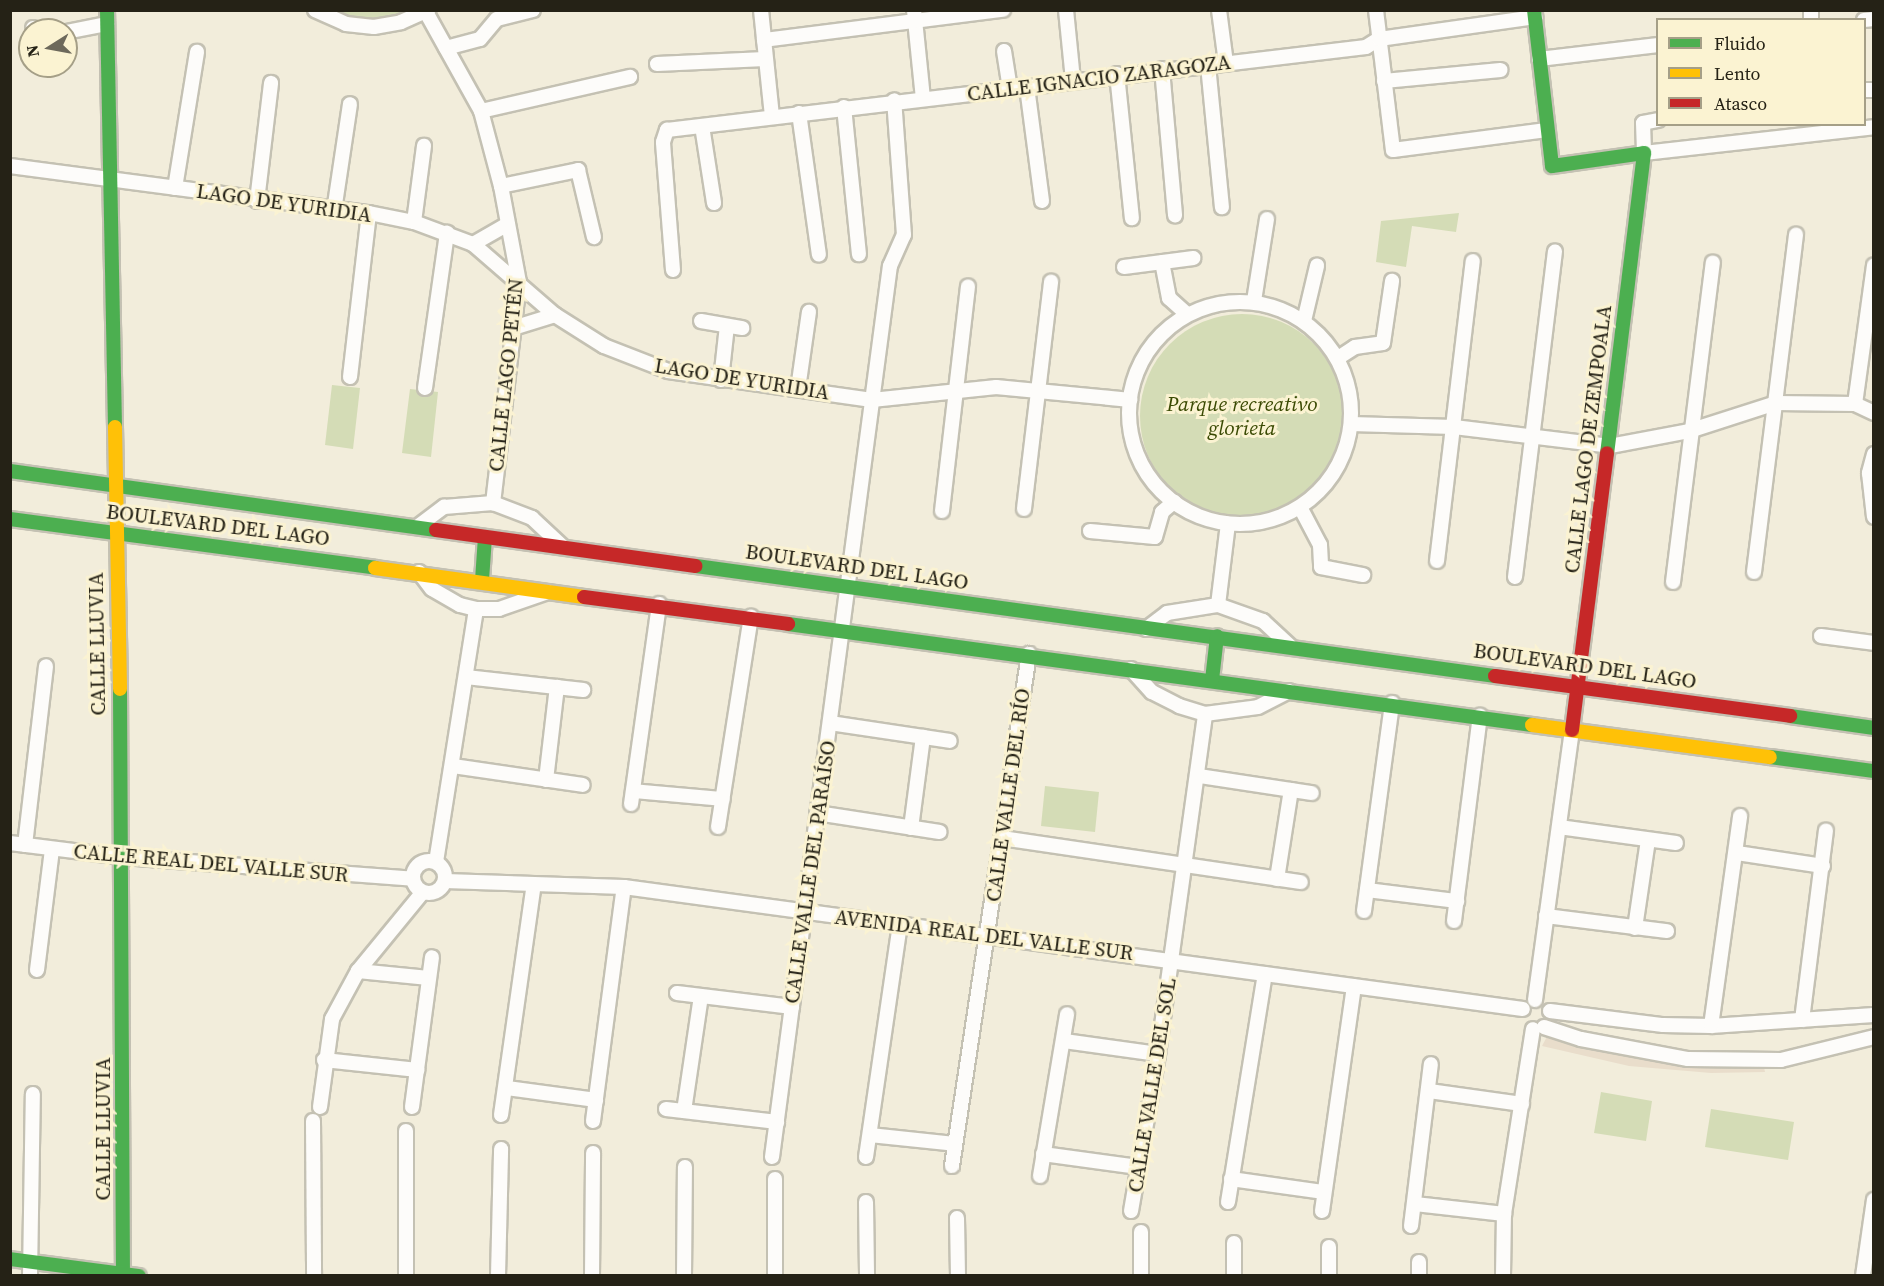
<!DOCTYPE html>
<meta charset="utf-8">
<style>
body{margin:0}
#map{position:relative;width:1884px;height:1286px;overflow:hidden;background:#f2eddb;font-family:"Source Serif 4",serif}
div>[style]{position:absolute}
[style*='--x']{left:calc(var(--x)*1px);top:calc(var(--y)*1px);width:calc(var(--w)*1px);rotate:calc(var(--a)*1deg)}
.commercial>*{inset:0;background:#e9ddcb}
.green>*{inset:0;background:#d4dcb6}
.round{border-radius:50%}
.roads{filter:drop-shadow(2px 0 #c4c1b3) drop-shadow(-2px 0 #c4c1b3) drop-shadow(0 2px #c4c1b3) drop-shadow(0 -2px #c4c1b3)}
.street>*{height:14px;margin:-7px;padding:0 7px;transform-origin:7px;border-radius:7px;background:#fdfcfa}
.street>.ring{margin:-7px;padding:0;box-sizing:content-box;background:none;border:14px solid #fdfcfa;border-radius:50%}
.fast>*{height:14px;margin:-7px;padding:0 7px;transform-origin:7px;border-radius:7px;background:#4caf50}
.slow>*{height:14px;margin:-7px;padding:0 7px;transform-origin:7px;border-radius:7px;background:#ffc107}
.jam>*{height:14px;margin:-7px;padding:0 7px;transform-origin:7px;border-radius:7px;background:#c62828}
span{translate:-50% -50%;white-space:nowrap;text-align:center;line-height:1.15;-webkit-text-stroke:6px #fbf3d2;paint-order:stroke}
.street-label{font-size:21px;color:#252216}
.park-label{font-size:21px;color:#3a4a03;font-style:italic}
.frame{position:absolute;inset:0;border:12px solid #252216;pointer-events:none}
.legend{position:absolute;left:1656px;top:18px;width:210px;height:108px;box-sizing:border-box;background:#fbf3d2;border:2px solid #a59f87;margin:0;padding:8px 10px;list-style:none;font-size:18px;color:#252216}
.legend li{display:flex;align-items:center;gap:12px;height:30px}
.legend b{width:30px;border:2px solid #a59f87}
.north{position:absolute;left:18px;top:18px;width:60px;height:60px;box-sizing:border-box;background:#fbf3d2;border:2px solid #a59f87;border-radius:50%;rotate:259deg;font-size:16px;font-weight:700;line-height:24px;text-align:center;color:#252216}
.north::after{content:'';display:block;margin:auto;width:21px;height:27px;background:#6d695b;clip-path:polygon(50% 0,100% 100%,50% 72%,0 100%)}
</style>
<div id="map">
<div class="commercial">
<i style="clip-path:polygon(1553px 1025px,1650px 1049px,1761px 1053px,1765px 1072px,1711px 1073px,1629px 1066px,1542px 1046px)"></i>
</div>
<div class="green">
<i style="clip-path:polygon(326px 11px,411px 11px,370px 20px)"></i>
<i style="clip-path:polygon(1459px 213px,1456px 232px,1412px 226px,1406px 267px,1376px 262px,1381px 221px)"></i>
<i class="round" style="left:1140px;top:314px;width:204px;height:204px"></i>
<i style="clip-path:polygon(332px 385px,360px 388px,353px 449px,325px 445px)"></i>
<i style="clip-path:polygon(410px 389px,438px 392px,431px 457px,402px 453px)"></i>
<i style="clip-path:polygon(1045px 786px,1099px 792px,1095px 832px,1041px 826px)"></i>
<i style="clip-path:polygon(1601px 1092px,1652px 1101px,1646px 1141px,1594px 1133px)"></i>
<i style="clip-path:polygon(1711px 1109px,1794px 1122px,1788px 1160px,1705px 1147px)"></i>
</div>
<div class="roads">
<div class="street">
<i style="--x:315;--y:10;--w:34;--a:24"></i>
<i style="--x:346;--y:24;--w:28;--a:6"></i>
<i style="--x:374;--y:27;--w:27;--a:-10"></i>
<i style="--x:401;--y:22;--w:30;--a:-24"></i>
<i style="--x:761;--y:10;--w:107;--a:84.1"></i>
<i style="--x:914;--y:10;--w:88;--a:84.2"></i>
<i style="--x:1066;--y:10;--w:70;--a:84.3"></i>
<i style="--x:1219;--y:10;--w:53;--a:82.5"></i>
<i style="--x:1376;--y:10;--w:141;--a:83.1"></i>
<i style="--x:1393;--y:150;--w:155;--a:-7.4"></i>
<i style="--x:1811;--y:10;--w:10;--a:90"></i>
<i style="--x:426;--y:12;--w:113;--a:60.9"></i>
<i style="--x:481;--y:111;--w:78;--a:75.1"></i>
<i style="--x:501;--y:186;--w:98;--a:79.4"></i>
<i style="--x:519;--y:282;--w:223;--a:96.7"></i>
<i style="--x:1864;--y:20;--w:10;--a:-6"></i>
<i style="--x:33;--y:28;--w:2;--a:90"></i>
<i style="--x:66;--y:32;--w:42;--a:-11"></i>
<i style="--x:764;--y:40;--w:241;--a:-7.2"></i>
<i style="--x:446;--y:48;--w:35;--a:-15"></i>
<i style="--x:480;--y:39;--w:26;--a:-50"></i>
<i style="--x:497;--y:19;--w:37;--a:-14"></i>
<i style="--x:1004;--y:51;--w:38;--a:81"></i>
<i style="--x:1539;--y:59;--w:120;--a:-6.7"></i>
<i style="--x:657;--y:64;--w:108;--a:-2.7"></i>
<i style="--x:1208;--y:65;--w:143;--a:84.4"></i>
<i style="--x:1162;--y:69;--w:147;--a:84.9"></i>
<i style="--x:1117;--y:74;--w:145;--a:84.1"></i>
<i style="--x:1384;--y:81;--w:117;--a:-5.4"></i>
<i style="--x:1027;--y:87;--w:115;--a:82.5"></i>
<i style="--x:1864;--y:90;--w:10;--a:0"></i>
<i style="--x:844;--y:107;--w:148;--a:84.2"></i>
<i style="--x:481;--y:111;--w:153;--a:-12.9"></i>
<i style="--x:799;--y:113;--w:143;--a:82"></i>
<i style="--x:1658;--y:120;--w:15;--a:169"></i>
<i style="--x:1643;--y:123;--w:30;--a:88"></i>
<i style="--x:1644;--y:153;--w:231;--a:-6.4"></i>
<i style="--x:702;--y:126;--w:78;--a:81.1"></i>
<i style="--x:10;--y:166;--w:362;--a:7.5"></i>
<i style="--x:369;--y:213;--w:46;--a:11.3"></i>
<i style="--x:414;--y:222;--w:63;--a:20.4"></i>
<i style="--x:473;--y:244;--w:108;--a:40.9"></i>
<i style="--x:555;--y:315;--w:58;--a:32.3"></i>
<i style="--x:604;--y:346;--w:69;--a:21.3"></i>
<i style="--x:668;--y:371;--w:206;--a:8.1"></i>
<i style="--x:872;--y:400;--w:125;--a:-6"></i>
<i style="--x:996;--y:387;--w:135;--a:5.5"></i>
<i style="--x:501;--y:186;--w:79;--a:-11.7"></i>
<i style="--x:578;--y:170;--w:69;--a:76.6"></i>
<i style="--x:175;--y:188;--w:138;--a:-80.8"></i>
<i style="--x:257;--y:201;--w:119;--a:-83.2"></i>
<i style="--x:334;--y:211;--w:108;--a:-81.5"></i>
<i style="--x:414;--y:222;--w:77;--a:-82.5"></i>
<i style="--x:473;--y:244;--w:40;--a:-29.7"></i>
<i style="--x:1162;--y:262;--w:37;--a:79"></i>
<i style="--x:1169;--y:298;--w:24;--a:42"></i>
<i style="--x:1124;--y:267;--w:70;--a:-7.4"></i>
<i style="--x:673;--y:270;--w:128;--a:-94.5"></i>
<i style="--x:663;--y:142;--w:13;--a:-72"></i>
<i style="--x:667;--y:130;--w:704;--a:-6.77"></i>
<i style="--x:1366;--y:47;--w:15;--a:-32"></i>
<i style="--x:1379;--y:39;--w:158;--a:-8"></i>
<i style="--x:1254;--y:301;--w:83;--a:-81"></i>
<i class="ring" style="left:1129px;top:302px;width:208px;height:208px"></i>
<i style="--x:701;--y:321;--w:42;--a:9.7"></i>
<i style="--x:1304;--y:321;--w:57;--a:-76.7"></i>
<i style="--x:513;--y:328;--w:44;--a:-17.2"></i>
<i style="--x:1338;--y:358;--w:20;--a:-33"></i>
<i style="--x:1355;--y:347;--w:28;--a:-8"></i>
<i style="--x:1383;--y:343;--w:63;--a:-81.7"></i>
<i style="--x:350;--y:377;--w:165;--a:-83.4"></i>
<i style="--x:721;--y:380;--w:54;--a:-83.7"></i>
<i style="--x:425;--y:388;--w:157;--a:-81.9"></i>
<i style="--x:798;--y:389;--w:78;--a:-81.9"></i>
<i style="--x:1855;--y:404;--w:140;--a:-82.2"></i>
<i style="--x:1351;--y:424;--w:103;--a:1.7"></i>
<i style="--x:1454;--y:427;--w:157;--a:6.9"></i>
<i style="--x:1610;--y:446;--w:80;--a:-10.8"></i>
<i style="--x:1689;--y:431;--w:91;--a:-17.8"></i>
<i style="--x:1776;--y:403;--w:79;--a:0.7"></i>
<i style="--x:1855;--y:404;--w:21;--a:25"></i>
<i style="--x:1874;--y:454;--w:20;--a:105"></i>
<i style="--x:1869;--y:473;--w:44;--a:83.5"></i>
<i style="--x:1300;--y:507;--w:43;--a:62.2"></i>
<i style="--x:1320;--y:545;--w:22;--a:87"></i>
<i style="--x:1321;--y:567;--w:43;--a:10.8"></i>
<i style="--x:1024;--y:509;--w:229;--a:-83.2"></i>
<i style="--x:942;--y:511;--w:226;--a:-83.4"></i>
<i style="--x:417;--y:527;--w:34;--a:-37"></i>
<i style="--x:444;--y:507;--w:49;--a:-4.7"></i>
<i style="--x:493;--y:503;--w:42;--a:21"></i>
<i style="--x:532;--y:518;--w:42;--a:43.1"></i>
<i style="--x:1090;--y:531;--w:65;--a:5.3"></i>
<i style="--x:1155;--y:537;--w:26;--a:-74"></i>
<i style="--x:1162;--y:512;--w:16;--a:-40"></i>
<i style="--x:1437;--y:561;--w:302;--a:-83.2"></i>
<i style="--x:419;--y:572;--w:21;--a:53"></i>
<i style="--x:432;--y:589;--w:32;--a:30"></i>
<i style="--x:460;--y:605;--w:16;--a:14"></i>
<i style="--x:476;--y:609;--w:23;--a:0"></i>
<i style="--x:499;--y:609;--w:52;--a:-19.1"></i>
<i style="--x:1754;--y:572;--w:340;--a:-82.9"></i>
<i style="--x:1515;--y:577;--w:328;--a:-83"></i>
<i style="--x:1673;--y:582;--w:322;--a:-82.9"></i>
<i style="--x:1218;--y:605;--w:82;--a:-83"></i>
<i style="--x:1146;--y:629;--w:26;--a:-37"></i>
<i style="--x:1167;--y:613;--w:52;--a:-8.9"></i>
<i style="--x:1218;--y:605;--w:48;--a:19.6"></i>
<i style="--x:1263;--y:621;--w:37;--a:43"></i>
<i style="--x:1821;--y:636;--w:53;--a:7.5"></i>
<i style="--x:1131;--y:669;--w:31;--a:48"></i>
<i style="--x:1152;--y:692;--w:30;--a:27"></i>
<i style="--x:1179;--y:706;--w:27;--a:17"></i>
<i style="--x:1205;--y:714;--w:53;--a:-7.5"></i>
<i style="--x:1258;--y:707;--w:35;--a:-27"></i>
<i style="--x:466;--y:677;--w:118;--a:6.3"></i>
<i style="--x:830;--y:723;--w:121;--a:8.5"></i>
<i style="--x:453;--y:766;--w:131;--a:8.3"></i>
<i style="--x:1199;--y:776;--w:114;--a:8.6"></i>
<i style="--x:546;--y:780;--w:94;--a:-83.3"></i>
<i style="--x:633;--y:791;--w:90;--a:5.1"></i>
<i style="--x:631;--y:804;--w:202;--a:-82"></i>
<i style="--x:817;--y:813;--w:124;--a:8.8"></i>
<i style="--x:718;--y:827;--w:213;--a:-81.1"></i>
<i style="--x:1559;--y:827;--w:118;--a:7.8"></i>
<i style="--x:911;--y:828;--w:92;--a:-82.5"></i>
<i style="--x:1002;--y:838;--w:302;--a:8.4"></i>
<i style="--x:10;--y:843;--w:114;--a:7.1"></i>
<i style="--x:123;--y:857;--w:291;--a:4.3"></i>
<i style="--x:25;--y:845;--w:180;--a:-83.3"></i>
<i style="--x:1737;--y:853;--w:87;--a:8.6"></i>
<i class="ring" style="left:413px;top:861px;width:18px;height:18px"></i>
<i style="--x:436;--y:862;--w:256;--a:-81"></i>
<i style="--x:1277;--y:879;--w:90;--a:-81.1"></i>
<i style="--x:445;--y:881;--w:179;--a:1.9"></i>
<i style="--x:624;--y:887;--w:907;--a:7.73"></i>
<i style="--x:1367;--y:890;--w:91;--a:7"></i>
<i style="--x:1364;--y:911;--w:210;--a:-82.3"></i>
<i style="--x:1546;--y:916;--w:122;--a:7.1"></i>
<i style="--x:1454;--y:921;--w:207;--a:-82.8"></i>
<i style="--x:1635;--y:928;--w:89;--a:-81.6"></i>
<i style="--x:37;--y:970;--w:122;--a:-82.9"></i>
<i style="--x:358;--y:971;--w:71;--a:5.6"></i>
<i style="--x:677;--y:993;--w:116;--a:6.9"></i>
<i style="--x:1535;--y:1000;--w:273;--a:-82.2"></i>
<i style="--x:1550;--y:1011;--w:114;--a:7.1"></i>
<i style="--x:1663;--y:1025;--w:48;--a:1.2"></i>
<i style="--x:1711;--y:1026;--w:163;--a:-3.9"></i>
<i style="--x:1802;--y:1020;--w:191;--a:-82.8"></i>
<i style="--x:1711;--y:1026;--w:212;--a:-82.1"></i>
<i style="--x:1544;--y:1027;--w:39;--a:18"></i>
<i style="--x:1581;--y:1039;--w:109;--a:10.6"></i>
<i style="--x:1688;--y:1059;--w:93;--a:0.6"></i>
<i style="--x:1781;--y:1060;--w:96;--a:-13.9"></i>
<i style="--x:1064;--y:1041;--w:95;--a:7.9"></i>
<i style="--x:324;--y:1060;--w:94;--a:6.1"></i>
<i style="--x:507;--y:1088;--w:90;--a:7.7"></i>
<i style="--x:1429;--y:1091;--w:94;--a:8"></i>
<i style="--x:320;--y:1107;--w:89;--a:-82.2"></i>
<i style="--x:332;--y:1019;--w:55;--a:-61.6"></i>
<i style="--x:358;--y:971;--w:102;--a:-50.6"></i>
<i style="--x:412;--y:1107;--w:151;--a:-82.4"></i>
<i style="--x:666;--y:1109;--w:112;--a:6.7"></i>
<i style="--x:684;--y:1111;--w:116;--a:-81.6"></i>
<i style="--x:501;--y:1115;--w:233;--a:-81.9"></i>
<i style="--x:313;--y:1121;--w:155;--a:89.6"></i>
<i style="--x:593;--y:1121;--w:236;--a:-82.5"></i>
<i style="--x:406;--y:1131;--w:145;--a:90"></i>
<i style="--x:870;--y:1135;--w:85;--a:6"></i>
<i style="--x:1043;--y:1154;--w:96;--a:7.8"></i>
<i style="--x:772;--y:1157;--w:899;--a:-82.46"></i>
<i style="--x:890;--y:266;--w:34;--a:-66"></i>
<i style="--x:904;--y:235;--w:135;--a:-94.2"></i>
<i style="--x:866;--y:1157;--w:234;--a:-81.7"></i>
<i style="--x:952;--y:1166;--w:518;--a:-81.45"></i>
<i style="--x:1040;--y:1176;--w:164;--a:-80.5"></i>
<i style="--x:1231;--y:1179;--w:94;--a:8"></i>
<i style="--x:866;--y:1202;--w:74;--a:89.2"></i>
<i style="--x:1228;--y:1202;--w:231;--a:-80.8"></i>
<i style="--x:1415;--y:1204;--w:90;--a:6.4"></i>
<i style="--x:1131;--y:1211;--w:159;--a:-80.2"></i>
<i style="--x:1158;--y:1054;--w:343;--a:-82.1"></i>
<i style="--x:1322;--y:1211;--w:227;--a:-81.9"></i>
<i style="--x:957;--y:1218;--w:58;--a:89"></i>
<i style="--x:1411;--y:1226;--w:163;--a:-83"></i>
<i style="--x:1141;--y:1232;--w:44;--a:90"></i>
<i style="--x:1234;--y:1243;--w:33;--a:90"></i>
<i style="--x:1329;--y:1247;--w:29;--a:90"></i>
<i style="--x:1419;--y:1262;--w:14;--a:90"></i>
<i style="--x:30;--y:1276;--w:182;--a:-89.1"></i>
<i style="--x:498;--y:1276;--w:127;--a:-88.6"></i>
<i style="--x:592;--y:1276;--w:123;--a:-89.5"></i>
<i style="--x:684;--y:1276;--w:109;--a:-89.5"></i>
<i style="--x:775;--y:1276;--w:97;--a:-90"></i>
<i style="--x:1503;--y:1276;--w:62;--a:-89.1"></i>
<i style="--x:1504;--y:1214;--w:187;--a:-81.1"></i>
<i style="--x:1863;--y:1276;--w:77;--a:-81.8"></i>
</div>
<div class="fast">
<i style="--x:107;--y:10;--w:417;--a:88.9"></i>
<i style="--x:1534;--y:10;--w:157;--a:83.4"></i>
<i style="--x:1552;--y:166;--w:93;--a:-8"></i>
<i style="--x:1644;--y:153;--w:302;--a:97"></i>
<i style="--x:10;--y:471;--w:430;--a:7.9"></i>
<i style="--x:10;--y:519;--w:368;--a:7.6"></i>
<i style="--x:696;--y:566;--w:807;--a:7.84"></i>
<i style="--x:482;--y:580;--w:43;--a:-86"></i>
<i style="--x:788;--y:624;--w:751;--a:7.73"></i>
<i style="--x:1212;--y:680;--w:44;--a:-83.5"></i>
<i style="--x:120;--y:689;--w:584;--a:89.71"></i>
<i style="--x:1790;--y:716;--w:85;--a:8.1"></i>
<i style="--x:1770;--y:757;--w:105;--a:7.7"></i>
<i style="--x:10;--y:1259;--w:130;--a:7.5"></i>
</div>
<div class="slow">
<i style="--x:115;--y:427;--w:262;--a:88.9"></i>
<i style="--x:375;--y:568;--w:211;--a:7.9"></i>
<i style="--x:1532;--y:725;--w:240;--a:7.7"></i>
</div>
<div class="jam">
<i style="--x:436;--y:530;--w:262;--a:7.9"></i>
<i style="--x:584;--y:597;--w:206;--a:7.5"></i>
<i style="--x:1495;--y:676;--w:298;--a:7.7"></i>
<i style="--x:1572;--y:730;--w:279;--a:-82.8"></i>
</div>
</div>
<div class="street-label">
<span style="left:1099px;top:78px;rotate:-7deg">CALLE IGNACIO ZARAGOZA</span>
<span style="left:284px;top:203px;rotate:8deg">LAGO DE YURIDIA</span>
<span style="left:506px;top:375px;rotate:-84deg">CALLE LAGO PETÉN</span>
<span style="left:742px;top:379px;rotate:9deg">LAGO DE YURIDIA</span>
<span style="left:1588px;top:439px;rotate:-83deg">CALLE LAGO DE ZEMPOALA</span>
<span style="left:218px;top:525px;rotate:7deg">BOULEVARD DEL LAGO</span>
<span style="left:857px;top:567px;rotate:8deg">BOULEVARD DEL LAGO</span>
<span style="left:97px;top:644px;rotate:-91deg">CALLE LLUVIA</span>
<span style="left:1585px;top:666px;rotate:8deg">BOULEVARD DEL LAGO</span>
<span style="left:1008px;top:795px;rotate:-82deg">CALLE VALLE DEL RÍO</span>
<span style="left:211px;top:863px;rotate:5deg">CALLE REAL DEL VALLE SUR</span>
<span style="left:810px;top:872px;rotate:-82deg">CALLE VALLE DEL PARAÍSO</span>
<span style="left:984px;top:935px;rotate:7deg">AVENIDA REAL DEL VALLE SUR</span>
<span style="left:1152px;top:1085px;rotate:-81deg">CALLE VALLE DEL SOL</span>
<span style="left:103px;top:1129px;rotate:-90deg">CALLE LLUVIA</span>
</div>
<div class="park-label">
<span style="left:1242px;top:416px">Parque recreativo<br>glorieta</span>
</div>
<div class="frame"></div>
<ul class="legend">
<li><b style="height:8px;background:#4caf50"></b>Fluido</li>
<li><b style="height:8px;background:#ffc107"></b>Lento</li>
<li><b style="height:8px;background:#c62828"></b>Atasco</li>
</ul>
<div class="north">N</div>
</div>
